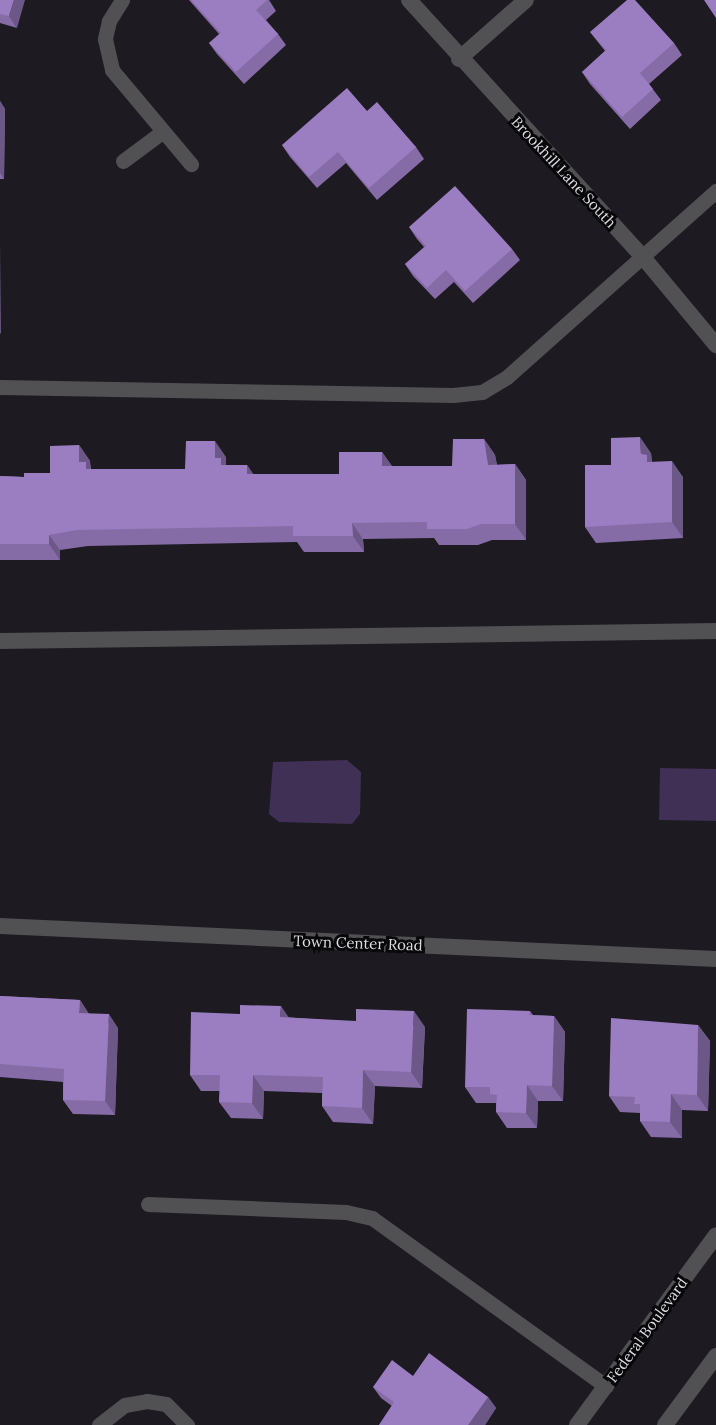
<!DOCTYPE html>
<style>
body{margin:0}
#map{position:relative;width:716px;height:1425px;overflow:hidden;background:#1d1a21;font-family:Lora,serif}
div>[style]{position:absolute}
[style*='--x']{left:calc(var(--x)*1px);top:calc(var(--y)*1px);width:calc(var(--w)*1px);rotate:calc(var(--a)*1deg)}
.green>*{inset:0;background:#403055}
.service>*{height:15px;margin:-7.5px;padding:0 7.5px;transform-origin:7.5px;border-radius:7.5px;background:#515053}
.minor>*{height:16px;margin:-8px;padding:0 8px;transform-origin:8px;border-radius:8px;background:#515053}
.wall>*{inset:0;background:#856ca6}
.shaded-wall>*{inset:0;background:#6c5887}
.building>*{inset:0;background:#9b7dc1}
span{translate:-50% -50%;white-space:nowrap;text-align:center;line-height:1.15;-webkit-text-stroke:6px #070608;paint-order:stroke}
.street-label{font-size:15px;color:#dfdde2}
</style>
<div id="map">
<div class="green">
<i style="clip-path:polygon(347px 760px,361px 772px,360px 814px,352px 824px,279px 822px,269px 814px,273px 762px)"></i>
<i style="clip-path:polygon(660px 768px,716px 769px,716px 821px,659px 820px)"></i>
</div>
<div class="service">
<i style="--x:122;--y:0;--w:25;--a:122"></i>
<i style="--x:109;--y:21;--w:18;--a:103"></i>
<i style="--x:105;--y:39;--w:32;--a:77"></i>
<i style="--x:112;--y:70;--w:123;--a:50"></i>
<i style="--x:123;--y:161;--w:49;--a:-36.6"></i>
<i style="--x:0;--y:387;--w:453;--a:1"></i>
<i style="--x:453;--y:395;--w:29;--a:-6"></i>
<i style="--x:482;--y:392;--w:29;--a:-31"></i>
<i style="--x:507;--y:377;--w:280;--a:-41.7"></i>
<i style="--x:148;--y:1204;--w:198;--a:2.3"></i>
<i style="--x:346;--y:1212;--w:27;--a:13"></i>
<i style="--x:372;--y:1218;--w:288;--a:35.7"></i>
<i style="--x:99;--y:1425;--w:33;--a:-38"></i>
<i style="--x:125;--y:1405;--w:22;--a:-10"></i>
<i style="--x:147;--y:1401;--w:19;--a:9"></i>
<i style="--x:166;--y:1404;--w:30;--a:45"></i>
</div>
<div class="minor">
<i style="--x:409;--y:0;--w:346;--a:47.7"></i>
<i style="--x:642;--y:256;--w:116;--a:50.3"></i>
<i style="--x:459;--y:59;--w:89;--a:-41.4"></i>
<i style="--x:0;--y:641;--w:716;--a:-0.8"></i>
<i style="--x:0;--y:926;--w:717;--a:2.64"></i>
<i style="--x:577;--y:1425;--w:235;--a:-53.8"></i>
<i style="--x:665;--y:1425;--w:86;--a:-53.5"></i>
</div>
<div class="wall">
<i style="clip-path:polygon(0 0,17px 28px,0 23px)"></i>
<i style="clip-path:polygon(189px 0,269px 0,276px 11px,266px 20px,278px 34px,286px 45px,244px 84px,217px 54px,209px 43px,219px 34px)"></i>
<i style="clip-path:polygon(590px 32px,674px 43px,682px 55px,649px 84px,661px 100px,630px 129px,590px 84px,582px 72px,605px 51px)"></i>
<i style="clip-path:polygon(0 101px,5px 109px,4px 179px,0 179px)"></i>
<i style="clip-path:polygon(367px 111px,416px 147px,424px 159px,377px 200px,346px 163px,317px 188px,290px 157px,282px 145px)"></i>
<i style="clip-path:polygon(409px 227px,512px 249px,520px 260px,473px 303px,454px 282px,435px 299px,413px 276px,405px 264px,424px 247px,417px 239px)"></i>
<i style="clip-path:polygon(484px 439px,495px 455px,497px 465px,515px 464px,526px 480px,526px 540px,492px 540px,478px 545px,439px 545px,434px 538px,363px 539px,364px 552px,304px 552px,297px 542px,88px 546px,60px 550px,60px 560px,0 560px,0 476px,24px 477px,50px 473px,79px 445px,90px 461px,91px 469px,185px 469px,226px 457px,226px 465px,247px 465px,253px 474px,339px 474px,382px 452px,392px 466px,452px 466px)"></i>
<i style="clip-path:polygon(651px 453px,652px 462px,683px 477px,683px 538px,596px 543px,585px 527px,611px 465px)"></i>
<i style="clip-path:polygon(0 996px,80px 1000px,89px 1014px,118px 1028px,115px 1115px,73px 1114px,63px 1100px,63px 1082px,0 1077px)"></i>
<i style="clip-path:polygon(530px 1011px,533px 1015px,554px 1016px,565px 1032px,563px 1101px,538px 1101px,537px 1128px,507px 1128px,496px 1112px,496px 1103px,476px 1103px,465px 1087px)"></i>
<i style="clip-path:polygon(240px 1014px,425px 1027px,422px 1088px,375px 1086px,373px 1124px,333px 1122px,322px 1106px,322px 1093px,264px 1091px,263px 1119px,231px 1118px,219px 1102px,220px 1091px,201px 1091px,190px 1075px)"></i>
<i style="clip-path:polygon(698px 1025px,710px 1041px,708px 1111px,682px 1110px,682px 1138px,651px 1137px,640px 1121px,640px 1113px,620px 1112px,609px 1096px)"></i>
<i style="clip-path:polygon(413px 1376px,488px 1397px,496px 1408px,485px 1425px,379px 1425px,392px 1406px,381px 1398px,373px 1387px)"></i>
</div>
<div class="shaded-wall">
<i style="clip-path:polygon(14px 0,25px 0,17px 28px,9px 16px)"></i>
<i style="clip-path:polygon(0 101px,5px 109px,4px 179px,0 173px)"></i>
<i style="clip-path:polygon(0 243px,1px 334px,0 333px)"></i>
<i style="clip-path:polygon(640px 437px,651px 453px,652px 462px,658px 477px,641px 454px)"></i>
<i style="clip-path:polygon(484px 439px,495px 455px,500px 481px,488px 465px)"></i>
<i style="clip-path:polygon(215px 441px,226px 457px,226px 474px,215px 458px)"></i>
<i style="clip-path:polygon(79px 445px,90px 461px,90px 469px,97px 478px,90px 478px,79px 462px)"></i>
<i style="clip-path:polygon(382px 452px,393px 468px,382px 466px)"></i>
<i style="clip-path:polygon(672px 461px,683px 477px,683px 538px,672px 522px)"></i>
<i style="clip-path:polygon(515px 464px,526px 480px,526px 540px,515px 524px)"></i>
<i style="clip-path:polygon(247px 465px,258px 481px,247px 474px)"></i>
<i style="clip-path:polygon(352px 523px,363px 539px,364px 552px,353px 536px)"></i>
<i style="clip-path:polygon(49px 535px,60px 550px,60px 560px,49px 544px)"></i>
<i style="clip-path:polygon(80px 1000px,89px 1014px,79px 1013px)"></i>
<i style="clip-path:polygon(281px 1006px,292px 1022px,280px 1017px)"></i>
<i style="clip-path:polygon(414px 1011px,425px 1027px,422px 1088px,411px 1072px)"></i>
<i style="clip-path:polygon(109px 1014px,118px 1028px,115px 1115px,105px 1101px)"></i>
<i style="clip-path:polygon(554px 1016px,565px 1032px,563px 1101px,552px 1086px)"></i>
<i style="clip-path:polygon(698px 1025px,710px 1041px,708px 1111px,697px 1095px)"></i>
<i style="clip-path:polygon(363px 1070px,375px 1086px,373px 1124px,362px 1108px)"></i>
<i style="clip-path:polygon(253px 1075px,264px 1091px,263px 1119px,252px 1103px)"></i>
<i style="clip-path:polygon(527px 1085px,538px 1101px,537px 1128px,526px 1113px)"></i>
<i style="clip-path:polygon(671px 1094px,682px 1110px,682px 1138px,670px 1122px)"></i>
<i style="clip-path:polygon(488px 1397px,496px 1408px,485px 1425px,468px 1425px)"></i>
</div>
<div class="building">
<i style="clip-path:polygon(0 0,14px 0,9px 16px,0 14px)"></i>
<i style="clip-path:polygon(191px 0,267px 0,256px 10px,278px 34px,236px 72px,209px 43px,221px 33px)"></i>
<i style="clip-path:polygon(627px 0,635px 0,674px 43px,640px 73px,653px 89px,622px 117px,582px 72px,606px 50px,590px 32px)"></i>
<i style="clip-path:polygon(704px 0,716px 0,716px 18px)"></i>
<i style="clip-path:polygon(347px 88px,367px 111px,377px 102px,416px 147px,369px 188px,338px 152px,309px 177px,282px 145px)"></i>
<i style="clip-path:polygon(455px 186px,512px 249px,465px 291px,446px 270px,427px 288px,405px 264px,426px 246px,409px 227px)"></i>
<i style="clip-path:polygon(640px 437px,641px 454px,647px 455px,647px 462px,672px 461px,672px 522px,585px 527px,585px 465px,611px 465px,611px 438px)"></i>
<i style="clip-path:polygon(453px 439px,484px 439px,488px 465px,515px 464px,515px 524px,481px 524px,467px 529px,427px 529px,427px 522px,352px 523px,353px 536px,293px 536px,293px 526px,77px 530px,49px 535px,49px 544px,0 544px,0 476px,24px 477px,24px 473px,50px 473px,50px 446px,79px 445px,79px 462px,86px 462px,86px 469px,185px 469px,186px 441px,215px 441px,215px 458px,221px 458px,221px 465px,247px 465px,247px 474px,339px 474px,339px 452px,382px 452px,382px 466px,452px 466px)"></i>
<i style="clip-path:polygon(0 996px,80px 1000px,79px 1013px,109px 1014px,105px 1101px,63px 1100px,64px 1069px,0 1064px)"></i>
<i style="clip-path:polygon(240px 1005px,281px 1006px,280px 1017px,356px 1021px,356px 1009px,414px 1011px,411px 1072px,363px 1070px,362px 1108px,322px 1106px,323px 1077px,253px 1075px,252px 1103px,219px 1102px,220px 1075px,190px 1075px,191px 1012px,240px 1014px)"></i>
<i style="clip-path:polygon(467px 1009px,530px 1011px,529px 1015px,554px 1016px,552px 1086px,527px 1085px,526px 1113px,496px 1112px,497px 1095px,490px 1094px,490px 1087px,465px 1087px)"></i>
<i style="clip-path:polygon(611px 1018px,698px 1025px,697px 1095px,671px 1094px,670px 1122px,640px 1121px,640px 1104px,634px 1104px,635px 1097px,609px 1096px)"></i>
<i style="clip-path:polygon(429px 1353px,488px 1397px,468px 1425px,379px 1425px,394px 1402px,373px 1387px,392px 1360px,413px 1376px)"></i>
</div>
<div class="street-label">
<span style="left:564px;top:172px;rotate:47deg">Brookhill Lane South</span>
<span style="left:358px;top:943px;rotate:2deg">Town Center Road</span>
<span style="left:647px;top:1330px;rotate:-54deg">Federal Boulevard</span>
</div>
</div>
